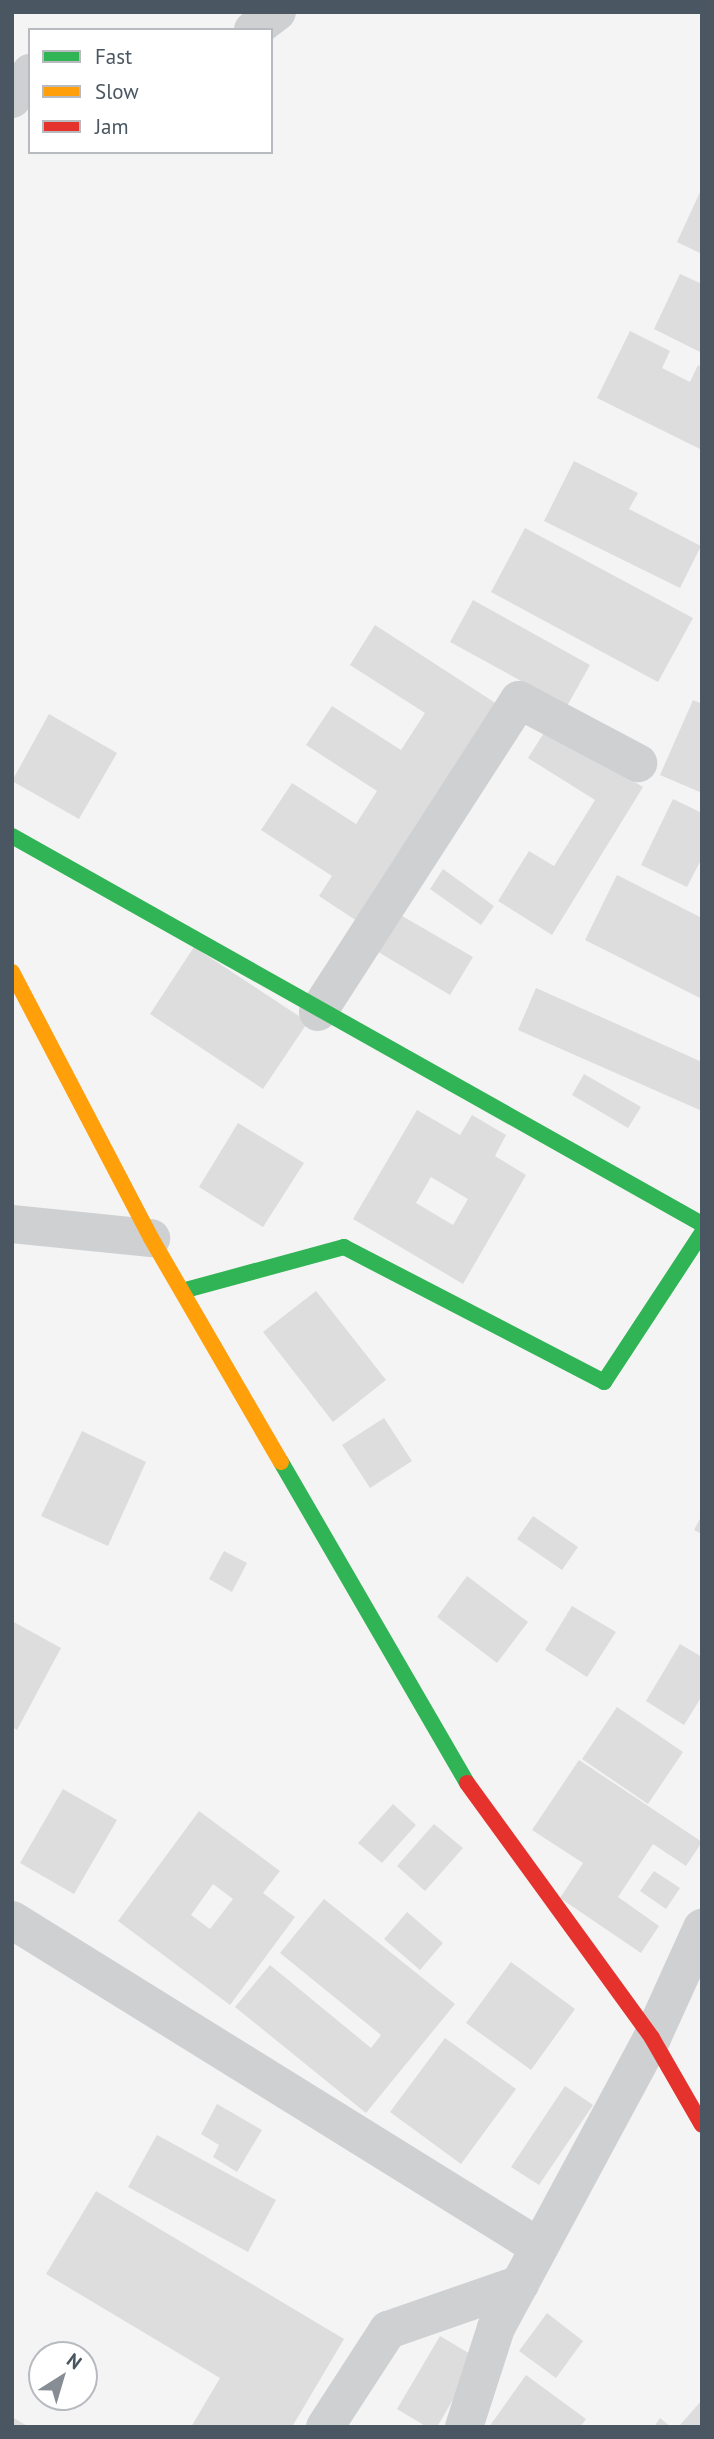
<!DOCTYPE html>
<style>
body{margin:0}
#map{position:relative;width:714px;height:2439px;overflow:hidden;background:#f4f4f4;font-family:"PT Sans",sans-serif}
div>[style]{position:absolute}
[style*='--x']{left:calc(var(--x)*1px);top:calc(var(--y)*1px);width:calc(var(--w)*1px);rotate:calc(var(--a)*1deg)}
.building>*{inset:0;background:#ddddde}
.street>*{height:38px;margin:-19px;padding:0 19px;transform-origin:19px;border-radius:19px;background:#ced0d2}
.fast>*{height:16px;margin:-8px;padding:0 8px;transform-origin:8px;border-radius:8px;background:#30b455}
.slow>*{height:16px;margin:-8px;padding:0 8px;transform-origin:8px;border-radius:8px;background:#ff9f0a}
.jam>*{height:16px;margin:-8px;padding:0 8px;transform-origin:8px;border-radius:8px;background:#e5322d}
span{translate:-50% -50%;white-space:nowrap;text-align:center;line-height:1.15;-webkit-text-stroke:6px #fff;paint-order:stroke}
.frame{position:absolute;inset:0;border:14px solid #4a5661;pointer-events:none}
.legend{position:absolute;left:28px;top:28px;width:245px;height:126px;box-sizing:border-box;background:#fff;border:2px solid #b7bbc0;margin:0;padding:9px 12px;list-style:none;font-size:21px;color:#4a5661}
.legend li{display:flex;align-items:center;gap:14px;height:35px}
.legend b{width:35px;border:2px solid #b7bbc0}
.north{position:absolute;left:28px;top:2341px;width:70px;height:70px;box-sizing:border-box;background:#fff;border:2px solid #b7bbc0;border-radius:50%;rotate:37deg;font-size:19px;font-weight:700;line-height:28px;text-align:center;color:#4a5661}
.north::after{content:'';display:block;margin:auto;width:24px;height:32px;background:#868d94;clip-path:polygon(50% 0,100% 100%,50% 72%,0 100%)}
</style>
<div id="map">
<div class="building">
<i style="clip-path:polygon(700px 192px,702px 193px,702px 254px,677px 242px)"></i>
<i style="clip-path:polygon(680px 274px,702px 284px,702px 353px,654px 329px)"></i>
<i style="clip-path:polygon(630px 331px,670px 351px,662px 368px,690px 382px,698px 365px,702px 367px,702px 450px,597px 398px)"></i>
<i style="clip-path:polygon(574px 461px,638px 493px,629px 509px,701px 546px,680px 588px,544px 521px)"></i>
<i style="clip-path:polygon(525px 528px,693px 618px,658px 682px,491px 592px)"></i>
<i style="clip-path:polygon(473px 600px,590px 665px,567px 706px,450px 642px)"></i>
<i style="clip-path:polygon(375px 625px,497px 704px,357px 921px,319px 896px,332px 876px,261px 830px,292px 783px,356px 824px,377px 791px,306px 745px,332px 706px,401px 750px,425px 713px,350px 665px)"></i>
<i style="clip-path:polygon(693px 700px,702px 704px,702px 793px,660px 775px)"></i>
<i style="clip-path:polygon(49px 714px,117px 753px,79px 819px,12px 781px)"></i>
<i style="clip-path:polygon(547px 728px,643px 787px,552px 935px,498px 901px,529px 851px,554px 866px,595px 800px,528px 758px)"></i>
<i style="clip-path:polygon(673px 799px,702px 813px,702px 858px,687px 887px,641px 865px)"></i>
<i style="clip-path:polygon(443px 869px,494px 906px,481px 925px,430px 889px)"></i>
<i style="clip-path:polygon(617px 875px,702px 918px,702px 999px,585px 940px)"></i>
<i style="clip-path:polygon(397px 913px,473px 957px,450px 995px,375px 950px)"></i>
<i style="clip-path:polygon(194px 947px,308px 1022px,263px 1089px,150px 1014px)"></i>
<i style="clip-path:polygon(536px 988px,702px 1062px,702px 1111px,518px 1030px)"></i>
<i style="clip-path:polygon(584px 1074px,641px 1107px,628px 1128px,572px 1095px)"></i>
<i style="clip-path:polygon(evenodd,417px 1110px,460px 1135px,472px 1115px,506px 1135px,495px 1156px,526px 1175px,463px 1284px,353px 1219px,417px 1110px,431px 1177px,468px 1199px,453px 1225px,416px 1203px,431px 1177px)"></i>
<i style="clip-path:polygon(238px 1123px,304px 1163px,263px 1227px,199px 1187px)"></i>
<i style="clip-path:polygon(316px 1291px,386px 1380px,333px 1422px,263px 1332px)"></i>
<i style="clip-path:polygon(384px 1418px,412px 1461px,370px 1488px,342px 1445px)"></i>
<i style="clip-path:polygon(82px 1431px,146px 1462px,108px 1546px,41px 1516px)"></i>
<i style="clip-path:polygon(702px 1515px,702px 1534px,694px 1530px)"></i>
<i style="clip-path:polygon(533px 1516px,578px 1547px,562px 1570px,517px 1539px)"></i>
<i style="clip-path:polygon(224px 1551px,247px 1563px,232px 1592px,209px 1579px)"></i>
<i style="clip-path:polygon(467px 1576px,528px 1622px,497px 1663px,437px 1617px)"></i>
<i style="clip-path:polygon(572px 1606px,616px 1632px,587px 1677px,545px 1650px)"></i>
<i style="clip-path:polygon(12px 1621px,61px 1648px,17px 1730px,12px 1727px)"></i>
<i style="clip-path:polygon(680px 1644px,702px 1657px,702px 1696px,684px 1725px,646px 1701px)"></i>
<i style="clip-path:polygon(617px 1707px,683px 1752px,648px 1804px,582px 1759px)"></i>
<i style="clip-path:polygon(579px 1760px,702px 1842px,686px 1866px,653px 1844px,618px 1897px,659px 1926px,641px 1953px,560px 1898px,583px 1863px,532px 1830px)"></i>
<i style="clip-path:polygon(63px 1789px,117px 1820px,74px 1894px,20px 1863px)"></i>
<i style="clip-path:polygon(393px 1804px,416px 1825px,382px 1863px,358px 1843px)"></i>
<i style="clip-path:polygon(evenodd,199px 1811px,280px 1871px,263px 1893px,295px 1917px,230px 2005px,118px 1921px,199px 1811px,213px 1884px,233px 1899px,210px 1929px,191px 1915px,213px 1884px)"></i>
<i style="clip-path:polygon(434px 1824px,463px 1848px,425px 1891px,397px 1866px)"></i>
<i style="clip-path:polygon(654px 1871px,680px 1888px,666px 1909px,640px 1891px)"></i>
<i style="clip-path:polygon(324px 1899px,455px 2004px,366px 2113px,235px 2007px,270px 1965px,371px 2048px,381px 2035px,280px 1953px)"></i>
<i style="clip-path:polygon(407px 1912px,443px 1943px,420px 1970px,384px 1939px)"></i>
<i style="clip-path:polygon(511px 1962px,575px 2009px,531px 2070px,466px 2023px)"></i>
<i style="clip-path:polygon(445px 2038px,516px 2089px,461px 2164px,390px 2112px)"></i>
<i style="clip-path:polygon(565px 2086px,593px 2105px,539px 2185px,511px 2167px)"></i>
<i style="clip-path:polygon(217px 2104px,262px 2130px,237px 2172px,213px 2157px,219px 2145px,201px 2134px)"></i>
<i style="clip-path:polygon(157px 2135px,276px 2200px,248px 2252px,128px 2187px)"></i>
<i style="clip-path:polygon(96px 2191px,344px 2339px,292px 2427px,191px 2427px,220px 2378px,46px 2274px)"></i>
<i style="clip-path:polygon(547px 2313px,583px 2341px,556px 2378px,519px 2351px)"></i>
<i style="clip-path:polygon(440px 2336px,477px 2358px,437px 2427px,427px 2427px,397px 2409px)"></i>
<i style="clip-path:polygon(526px 2375px,586px 2419px,580px 2427px,489px 2427px)"></i>
<i style="clip-path:polygon(702px 2400px,702px 2427px,682px 2427px,680px 2425px)"></i>
<i style="clip-path:polygon(12px 2417px,29px 2427px,12px 2427px)"></i>
<i style="clip-path:polygon(660px 2418px,671px 2427px,654px 2427px)"></i>
</div>
<div class="street">
<i style="--x:253;--y:30;--w:30;--a:-37"></i>
<i style="--x:12;--y:99;--w:32;--a:-55"></i>
<i style="--x:318;--y:1012;--w:371;--a:-57.2"></i>
<i style="--x:519;--y:700;--w:135;--a:27.9"></i>
<i style="--x:12;--y:1224;--w:140;--a:5.8"></i>
<i style="--x:12;--y:1920;--w:620;--a:31.82"></i>
<i style="--x:325;--y:2427;--w:116;--a:-57"></i>
<i style="--x:388;--y:2330;--w:140;--a:-19.2"></i>
<i style="--x:464;--y:2427;--w:104;--a:-72.1"></i>
<i style="--x:496;--y:2328;--w:329;--a:-61.7"></i>
<i style="--x:652;--y:2038;--w:121;--a:-65.6"></i>
</div>
<div class="fast">
<i style="--x:12;--y:836;--w:792;--a:29.35"></i>
<i style="--x:182;--y:1291;--w:168;--a:-15.2"></i>
<i style="--x:344;--y:1247;--w:293;--a:27.4"></i>
<i style="--x:604;--y:1382;--w:178;--a:-56.7"></i>
<i style="--x:281;--y:1462;--w:371;--a:59.9"></i>
</div>
<div class="slow">
<i style="--x:12;--y:972;--w:300;--a:62.4"></i>
<i style="--x:151;--y:1238;--w:259;--a:59.9"></i>
</div>
<div class="jam">
<i style="--x:467;--y:1783;--w:315;--a:54"></i>
<i style="--x:652;--y:2038;--w:100;--a:60.1"></i>
</div>
<div class="frame"></div>
<ul class="legend">
<li><b style="height:9px;background:#30b455"></b>Fast</li>
<li><b style="height:9px;background:#ff9f0a"></b>Slow</li>
<li><b style="height:9px;background:#e5322d"></b>Jam</li>
</ul>
<div class="north">N</div>
</div>
